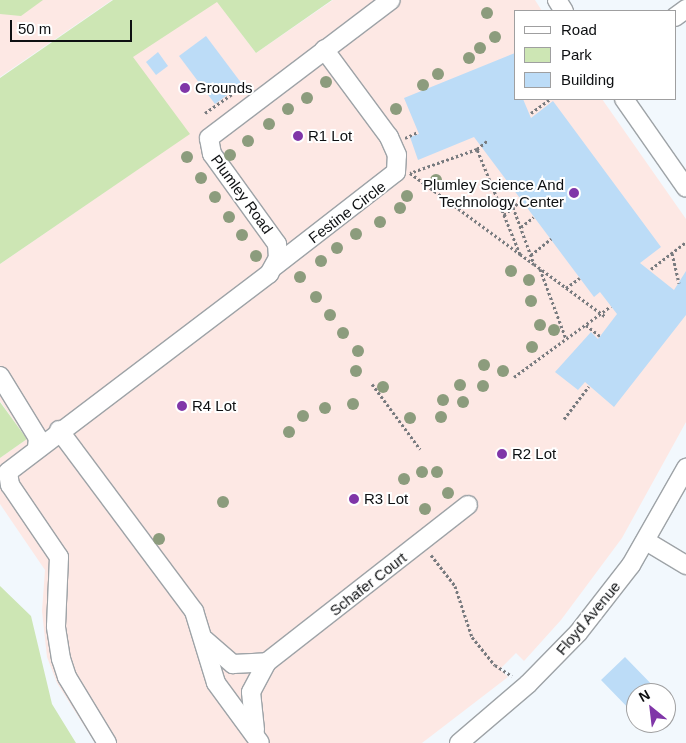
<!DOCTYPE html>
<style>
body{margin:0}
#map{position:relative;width:686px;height:743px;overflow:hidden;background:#f2f8fd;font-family:Helvetica,sans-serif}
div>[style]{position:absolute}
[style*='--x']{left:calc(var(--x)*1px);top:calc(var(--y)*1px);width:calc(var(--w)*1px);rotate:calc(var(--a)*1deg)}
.education>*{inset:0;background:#fde8e4}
.green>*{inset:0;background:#cde6b4}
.building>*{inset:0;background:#bcdcf7}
.path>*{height:3px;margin-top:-1.5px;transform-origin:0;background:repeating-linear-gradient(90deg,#787b7f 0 2.5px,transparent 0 5px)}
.roads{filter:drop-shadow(1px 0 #9ea3a7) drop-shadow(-1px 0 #9ea3a7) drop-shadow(0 1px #9ea3a7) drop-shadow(0 -1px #9ea3a7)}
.minor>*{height:18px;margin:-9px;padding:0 9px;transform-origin:9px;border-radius:9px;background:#fff}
.trees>*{width:12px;height:12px;margin:-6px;border-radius:50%;background:#8c9c7d}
.dots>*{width:14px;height:14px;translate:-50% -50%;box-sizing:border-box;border:2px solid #fff;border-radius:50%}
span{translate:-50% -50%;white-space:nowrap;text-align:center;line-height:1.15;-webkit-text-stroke:4px #fff;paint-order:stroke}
.poi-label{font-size:15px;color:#0e1012}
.left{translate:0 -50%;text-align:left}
.right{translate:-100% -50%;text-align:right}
.street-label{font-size:15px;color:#0e1012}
.legend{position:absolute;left:514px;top:10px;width:162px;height:90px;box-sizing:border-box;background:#fff;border:1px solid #9f9fa0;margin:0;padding:6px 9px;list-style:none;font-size:15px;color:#0e1012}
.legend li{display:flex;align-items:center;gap:10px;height:25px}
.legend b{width:25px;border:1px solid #9f9fa0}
.north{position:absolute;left:626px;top:683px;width:50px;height:50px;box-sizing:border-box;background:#fff;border:1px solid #9f9fa0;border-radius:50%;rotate:331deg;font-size:14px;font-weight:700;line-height:20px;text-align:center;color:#0e1012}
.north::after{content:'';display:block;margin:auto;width:18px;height:22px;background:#8036a8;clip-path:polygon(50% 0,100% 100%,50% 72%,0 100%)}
.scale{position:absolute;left:10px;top:20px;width:122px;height:22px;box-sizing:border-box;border:2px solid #0e1012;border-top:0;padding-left:6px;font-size:15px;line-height:18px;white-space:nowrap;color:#0e1012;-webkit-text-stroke:4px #fff;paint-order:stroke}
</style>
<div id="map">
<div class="education">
<i style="clip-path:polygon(0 0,112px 0,0 77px)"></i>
<i style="clip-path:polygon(333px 0,535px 0,542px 11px,515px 11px,515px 99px,602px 99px,686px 219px,686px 422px,622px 538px,561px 620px,524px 661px,516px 653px,500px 669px,508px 677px,422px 743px,95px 743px,57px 683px,47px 657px,42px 611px,45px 570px,0 504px,0 458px,27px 439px,0 401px,0 264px,189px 134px,132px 57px,217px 1px,256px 53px)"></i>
</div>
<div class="green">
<i style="clip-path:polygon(0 0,43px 0,21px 16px,0 14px)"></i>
<i style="clip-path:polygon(113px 0,332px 0,256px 53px,217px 2px,133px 57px,190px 134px,0 264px,0 78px)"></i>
<i style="clip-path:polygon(0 402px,27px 439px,0 458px)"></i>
<i style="clip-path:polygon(0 586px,31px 616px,52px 704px,76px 743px,0 743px)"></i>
</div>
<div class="building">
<i style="clip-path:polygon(206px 36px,242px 84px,215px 104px,179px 56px)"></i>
<i style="clip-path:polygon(158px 52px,168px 66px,156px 75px,146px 62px)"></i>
<i style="clip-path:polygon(515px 53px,515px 99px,523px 99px,531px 118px,553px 101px,661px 247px,640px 263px,674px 290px,686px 271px,686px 315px,614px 407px,585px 382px,578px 390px,555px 372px,591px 332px,598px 339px,617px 314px,600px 292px,594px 297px,474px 137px,418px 160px,410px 137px,419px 134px,404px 98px)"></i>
<i style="clip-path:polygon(625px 657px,660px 693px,636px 693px,636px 716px,601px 680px)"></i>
</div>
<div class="path">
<i style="--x:205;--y:113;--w:38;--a:-35"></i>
<i style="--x:531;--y:113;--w:24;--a:-36"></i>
<i style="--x:405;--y:138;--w:14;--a:-25"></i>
<i style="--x:477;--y:149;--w:13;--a:-39"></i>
<i style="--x:513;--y:207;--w:61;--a:69.8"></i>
<i style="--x:504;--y:215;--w:23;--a:-40"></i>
<i style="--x:521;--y:227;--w:16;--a:-38"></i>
<i style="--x:672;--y:253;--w:31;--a:77"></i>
<i style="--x:520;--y:254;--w:113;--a:-112.3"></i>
<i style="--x:477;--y:149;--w:71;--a:160.3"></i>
<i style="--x:410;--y:173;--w:137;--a:36.4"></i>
<i style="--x:520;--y:254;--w:17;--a:36"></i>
<i style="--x:534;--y:264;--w:89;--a:36.4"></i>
<i style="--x:531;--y:255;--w:26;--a:-39"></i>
<i style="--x:540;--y:269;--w:75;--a:69.6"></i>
<i style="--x:651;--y:269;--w:44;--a:-37.6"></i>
<i style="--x:566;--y:288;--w:17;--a:-36"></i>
<i style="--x:586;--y:325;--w:18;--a:38"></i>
<i style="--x:514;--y:377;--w:120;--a:-36.2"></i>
<i style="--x:372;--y:384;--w:81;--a:53.6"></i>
<i style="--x:564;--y:419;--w:41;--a:-52.9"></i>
<i style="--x:431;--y:555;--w:39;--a:52"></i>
<i style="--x:455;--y:586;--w:54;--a:71.6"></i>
<i style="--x:472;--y:637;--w:36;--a:51"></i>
<i style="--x:495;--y:665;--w:20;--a:33"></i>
</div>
<div class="roads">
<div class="minor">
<i style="--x:557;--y:0;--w:13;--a:58"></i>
<i style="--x:675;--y:17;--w:14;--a:-36"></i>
<i style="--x:624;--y:99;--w:108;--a:55.1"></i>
<i style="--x:275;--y:266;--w:153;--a:-37.8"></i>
<i style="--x:396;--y:172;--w:17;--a:-87"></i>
<i style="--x:397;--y:155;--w:20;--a:-114"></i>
<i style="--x:389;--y:137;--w:109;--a:-126.5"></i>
<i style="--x:0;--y:376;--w:73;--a:58.5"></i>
<i style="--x:38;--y:438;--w:9;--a:96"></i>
<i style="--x:59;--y:430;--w:226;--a:53.3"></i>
<i style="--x:194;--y:611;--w:75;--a:73"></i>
<i style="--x:216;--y:683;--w:74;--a:53.7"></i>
<i style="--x:646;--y:541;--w:47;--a:31"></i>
<i style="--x:205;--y:640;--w:37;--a:41"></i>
<i style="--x:233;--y:664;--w:34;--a:-3"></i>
<i style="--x:255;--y:730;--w:38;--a:-96"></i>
<i style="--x:251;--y:692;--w:34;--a:-62"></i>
<i style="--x:267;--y:662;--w:255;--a:-38"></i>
<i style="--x:107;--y:743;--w:77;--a:-121.2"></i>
<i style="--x:67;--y:677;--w:19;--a:-108"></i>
<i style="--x:61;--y:659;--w:33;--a:-99"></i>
<i style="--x:56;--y:626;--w:69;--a:-87.5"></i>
<i style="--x:59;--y:557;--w:87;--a:-124.2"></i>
<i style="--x:10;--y:485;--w:13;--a:-99"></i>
<i style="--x:8;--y:472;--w:328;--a:-37.2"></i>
<i style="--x:269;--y:274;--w:18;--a:-61"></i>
<i style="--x:278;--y:258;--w:14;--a:-94"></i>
<i style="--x:277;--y:244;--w:111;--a:-125.8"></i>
<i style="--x:212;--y:154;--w:16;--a:-101"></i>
<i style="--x:209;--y:138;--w:228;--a:-37.2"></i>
<i style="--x:459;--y:743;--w:91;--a:-40.5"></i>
<i style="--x:528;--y:684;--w:71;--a:-45.6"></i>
<i style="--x:578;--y:633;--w:86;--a:-52.1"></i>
<i style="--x:631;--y:565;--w:112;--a:-60.4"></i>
</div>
</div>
<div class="trees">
<i style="left:487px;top:13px"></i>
<i style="left:495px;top:37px"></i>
<i style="left:480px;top:48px"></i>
<i style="left:469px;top:58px"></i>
<i style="left:438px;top:74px"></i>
<i style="left:326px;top:82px"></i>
<i style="left:423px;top:85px"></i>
<i style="left:307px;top:98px"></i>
<i style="left:288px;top:109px"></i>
<i style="left:396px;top:109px"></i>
<i style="left:269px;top:124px"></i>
<i style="left:248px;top:141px"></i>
<i style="left:230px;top:155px"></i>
<i style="left:187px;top:157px"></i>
<i style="left:201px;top:178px"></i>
<i style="left:436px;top:180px"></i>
<i style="left:407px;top:196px"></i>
<i style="left:215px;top:197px"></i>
<i style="left:400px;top:208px"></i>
<i style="left:229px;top:217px"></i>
<i style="left:380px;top:222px"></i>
<i style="left:356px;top:234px"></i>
<i style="left:242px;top:235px"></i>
<i style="left:337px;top:248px"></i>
<i style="left:256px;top:256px"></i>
<i style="left:321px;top:261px"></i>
<i style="left:511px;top:271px"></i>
<i style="left:300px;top:277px"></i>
<i style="left:529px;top:280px"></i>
<i style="left:316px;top:297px"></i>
<i style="left:531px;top:301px"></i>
<i style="left:330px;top:315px"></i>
<i style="left:540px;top:325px"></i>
<i style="left:554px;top:330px"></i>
<i style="left:343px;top:333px"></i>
<i style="left:532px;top:347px"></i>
<i style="left:358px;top:351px"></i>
<i style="left:484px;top:365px"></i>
<i style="left:356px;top:371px"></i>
<i style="left:503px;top:371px"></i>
<i style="left:460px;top:385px"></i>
<i style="left:483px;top:386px"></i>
<i style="left:383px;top:387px"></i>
<i style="left:443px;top:400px"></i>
<i style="left:463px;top:402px"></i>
<i style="left:353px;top:404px"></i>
<i style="left:325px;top:408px"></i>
<i style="left:303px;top:416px"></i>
<i style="left:441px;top:417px"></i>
<i style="left:410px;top:418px"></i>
<i style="left:289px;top:432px"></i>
<i style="left:422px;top:472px"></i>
<i style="left:437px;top:472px"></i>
<i style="left:404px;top:479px"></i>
<i style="left:448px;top:493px"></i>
<i style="left:223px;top:502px"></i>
<i style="left:425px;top:509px"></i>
<i style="left:159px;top:539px"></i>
</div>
<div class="dots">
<i style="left:185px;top:88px;background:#8036a8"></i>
<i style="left:298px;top:136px;background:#8036a8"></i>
<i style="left:574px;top:193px;background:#8036a8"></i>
<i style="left:182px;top:406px;background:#8036a8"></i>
<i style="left:502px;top:454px;background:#8036a8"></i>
<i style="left:354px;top:499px;background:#8036a8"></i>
</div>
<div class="poi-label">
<span class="left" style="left:195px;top:88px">Grounds</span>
<span class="left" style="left:308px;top:136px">R1 Lot</span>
<span class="right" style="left:564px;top:193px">Plumley Science And<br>Technology Center</span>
<span class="left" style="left:192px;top:406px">R4 Lot</span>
<span class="left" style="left:512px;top:454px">R2 Lot</span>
<span class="left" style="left:364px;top:499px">R3 Lot</span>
</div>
<div class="street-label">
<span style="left:242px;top:194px;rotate:54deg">Plumley Road</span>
<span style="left:347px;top:212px;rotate:-37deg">Festine Circle</span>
<span style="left:368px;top:584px;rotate:-38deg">Schafer Court</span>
<span style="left:588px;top:618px;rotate:-50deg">Floyd Avenue</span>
</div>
<ul class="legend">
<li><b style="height:6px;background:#fff"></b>Road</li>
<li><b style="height:14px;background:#cde6b4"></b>Park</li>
<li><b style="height:14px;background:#bcdcf7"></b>Building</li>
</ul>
<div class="north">N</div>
<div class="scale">50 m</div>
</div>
